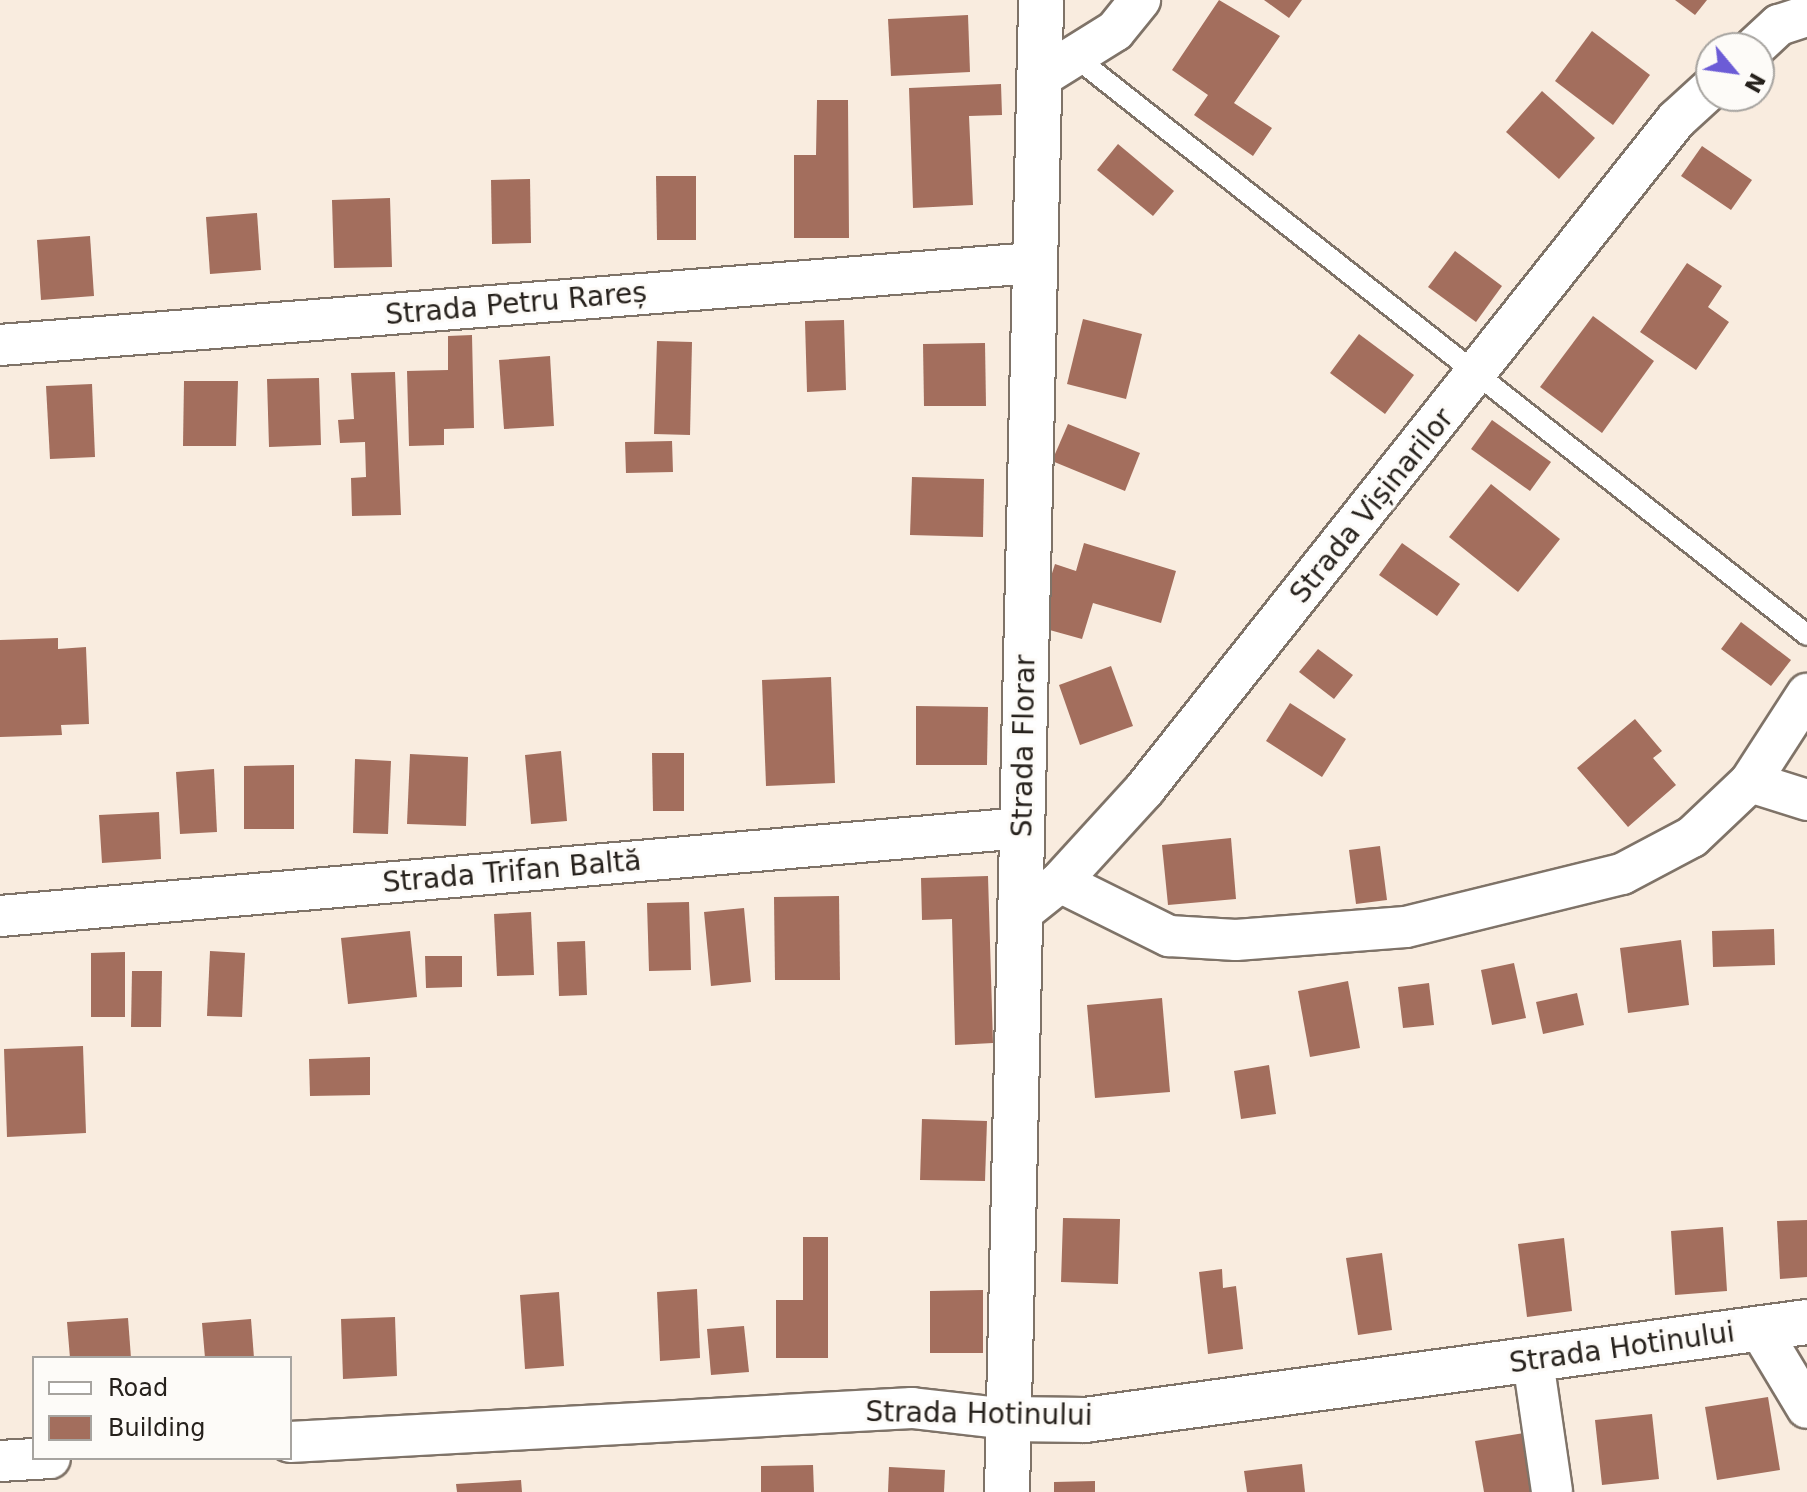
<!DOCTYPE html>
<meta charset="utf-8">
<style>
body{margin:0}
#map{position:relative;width:1807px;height:1492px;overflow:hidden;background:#f9ecdf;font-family:"DejaVu Sans",sans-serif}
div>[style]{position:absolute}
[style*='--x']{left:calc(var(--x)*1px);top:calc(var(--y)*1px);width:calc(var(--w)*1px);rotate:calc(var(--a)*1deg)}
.building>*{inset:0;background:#a36e5d}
.roads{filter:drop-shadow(2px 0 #7f7368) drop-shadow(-2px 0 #7f7368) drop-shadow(0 2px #7f7368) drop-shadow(0 -2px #7f7368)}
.service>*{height:20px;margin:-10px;padding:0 10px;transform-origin:10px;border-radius:10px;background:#fff}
.minor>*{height:40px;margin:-20px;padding:0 20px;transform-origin:20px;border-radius:20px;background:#fff}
.tertiary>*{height:44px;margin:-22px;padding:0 22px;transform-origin:22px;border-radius:22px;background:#fff}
span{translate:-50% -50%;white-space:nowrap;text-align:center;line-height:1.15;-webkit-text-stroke:6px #fdfbf8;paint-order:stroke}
.street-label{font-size:28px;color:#26211c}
.legend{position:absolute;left:32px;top:1356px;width:260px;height:104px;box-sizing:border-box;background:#fdfbf8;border:2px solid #a7a4a0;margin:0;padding:10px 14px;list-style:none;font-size:24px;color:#26211c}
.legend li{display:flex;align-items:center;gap:16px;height:40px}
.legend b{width:40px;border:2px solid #a7a4a0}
.north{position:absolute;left:1695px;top:32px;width:80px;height:80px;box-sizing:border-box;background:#fdfbf8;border:2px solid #a7a4a0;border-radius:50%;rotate:119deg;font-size:22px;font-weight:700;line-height:32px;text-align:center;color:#26211c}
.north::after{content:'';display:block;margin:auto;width:28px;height:36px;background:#6c5cd6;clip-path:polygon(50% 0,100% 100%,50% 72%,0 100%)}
</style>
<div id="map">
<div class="building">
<i style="clip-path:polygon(1219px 0,1280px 36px,1234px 103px,1272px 128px,1253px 156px,1194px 115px,1208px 95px,1172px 70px)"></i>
<i style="clip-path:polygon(1264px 0,1302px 0,1289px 18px)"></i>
<i style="clip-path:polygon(1675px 0,1707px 0,1695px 15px)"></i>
<i style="clip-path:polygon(968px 15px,970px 72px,891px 76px,888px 19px)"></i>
<i style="clip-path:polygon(1592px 31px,1650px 75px,1613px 125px,1555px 81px)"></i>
<i style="clip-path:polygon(1001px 84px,1002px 115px,969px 116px,973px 205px,913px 208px,909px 88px)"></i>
<i style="clip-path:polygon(1542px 91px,1595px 138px,1559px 179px,1506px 132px)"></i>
<i style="clip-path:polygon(817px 100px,848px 100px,849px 238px,794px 238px,794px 155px,816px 155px)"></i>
<i style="clip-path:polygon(1118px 144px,1174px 191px,1153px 216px,1097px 170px)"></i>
<i style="clip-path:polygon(1702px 146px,1752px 180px,1731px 210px,1681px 176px)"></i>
<i style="clip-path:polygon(656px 176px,696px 176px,696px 240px,657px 240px)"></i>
<i style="clip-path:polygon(530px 179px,531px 243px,492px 244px,491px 180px)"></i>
<i style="clip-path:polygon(390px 198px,392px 267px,334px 268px,332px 200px)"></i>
<i style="clip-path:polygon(257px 213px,261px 270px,210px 274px,206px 217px)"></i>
<i style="clip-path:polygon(90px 236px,94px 296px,41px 300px,37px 240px)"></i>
<i style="clip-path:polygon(1455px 251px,1502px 286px,1476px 322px,1428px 287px)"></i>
<i style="clip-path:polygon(1687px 263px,1722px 286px,1708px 307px,1729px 322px,1696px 370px,1640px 332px)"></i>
<i style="clip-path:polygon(1593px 316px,1654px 361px,1602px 433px,1540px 387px)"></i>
<i style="clip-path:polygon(1083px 319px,1142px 334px,1126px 399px,1067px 384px)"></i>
<i style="clip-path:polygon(844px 320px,846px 390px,807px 392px,805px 321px)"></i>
<i style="clip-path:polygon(1359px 334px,1414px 375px,1385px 414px,1330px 373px)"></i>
<i style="clip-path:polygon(472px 335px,474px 428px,444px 429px,444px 445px,409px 446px,407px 371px,448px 370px,448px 336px)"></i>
<i style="clip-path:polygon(657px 341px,692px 342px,690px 435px,654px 434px)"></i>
<i style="clip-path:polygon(985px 343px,986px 406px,924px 406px,923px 344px)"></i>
<i style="clip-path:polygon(550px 356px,554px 426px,504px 429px,499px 360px)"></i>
<i style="clip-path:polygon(395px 372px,401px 515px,352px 516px,351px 478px,366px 477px,365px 442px,340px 443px,338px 420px,354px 419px,351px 373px)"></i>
<i style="clip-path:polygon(319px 378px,321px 445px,269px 447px,267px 379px)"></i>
<i style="clip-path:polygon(184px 381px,238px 381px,236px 446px,183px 446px)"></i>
<i style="clip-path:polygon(92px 384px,95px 457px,50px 459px,46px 386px)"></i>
<i style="clip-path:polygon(1492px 420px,1551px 462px,1530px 491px,1471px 449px)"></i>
<i style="clip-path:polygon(1068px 424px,1140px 453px,1125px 491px,1052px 461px)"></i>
<i style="clip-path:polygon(672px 441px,673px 472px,626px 473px,625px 442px)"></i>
<i style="clip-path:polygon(912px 477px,984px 479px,983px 537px,910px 535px)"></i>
<i style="clip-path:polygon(1491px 484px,1560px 539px,1518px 592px,1449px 537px)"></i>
<i style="clip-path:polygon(1084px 543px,1176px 571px,1161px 623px,1093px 603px,1082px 639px,1046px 629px,1044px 598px,1055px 564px,1076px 571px)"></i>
<i style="clip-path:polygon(1402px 543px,1460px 584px,1437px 616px,1379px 575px)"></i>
<i style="clip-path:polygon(1741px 622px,1791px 660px,1771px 686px,1721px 649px)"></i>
<i style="clip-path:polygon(58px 638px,58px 649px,86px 647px,89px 724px,61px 725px,62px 735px,0 737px,0 640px)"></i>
<i style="clip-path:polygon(1318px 649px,1353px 675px,1334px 699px,1299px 672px)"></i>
<i style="clip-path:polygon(1111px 666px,1133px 726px,1080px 745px,1059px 685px)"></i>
<i style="clip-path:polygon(831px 677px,835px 783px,766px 786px,762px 680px)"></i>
<i style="clip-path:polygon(1290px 703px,1346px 739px,1322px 777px,1266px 741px)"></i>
<i style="clip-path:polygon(916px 706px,988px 707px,987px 765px,916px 765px)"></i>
<i style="clip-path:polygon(1635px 719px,1662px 751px,1653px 758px,1676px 785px,1628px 827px,1577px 768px)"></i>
<i style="clip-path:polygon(561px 751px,567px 821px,531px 824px,525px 755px)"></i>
<i style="clip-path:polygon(652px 753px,684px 753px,684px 811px,653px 811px)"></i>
<i style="clip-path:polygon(410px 754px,468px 757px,466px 826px,407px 824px)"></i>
<i style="clip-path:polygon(355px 759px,391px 761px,388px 834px,353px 833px)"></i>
<i style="clip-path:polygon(294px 765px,294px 829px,244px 829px,244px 766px)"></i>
<i style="clip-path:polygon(214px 769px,217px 832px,180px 834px,176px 772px)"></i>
<i style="clip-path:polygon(159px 812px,161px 859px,102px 863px,99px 815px)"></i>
<i style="clip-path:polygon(1231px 838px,1236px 899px,1168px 905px,1162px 845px)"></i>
<i style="clip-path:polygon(1380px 846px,1387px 900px,1356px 904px,1349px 850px)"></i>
<i style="clip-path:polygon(988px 876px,993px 1043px,955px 1045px,952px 919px,922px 920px,921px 878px)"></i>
<i style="clip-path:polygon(839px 896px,840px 980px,775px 980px,774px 897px)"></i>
<i style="clip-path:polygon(689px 902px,691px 970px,649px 971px,647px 903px)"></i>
<i style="clip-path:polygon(744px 908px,751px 982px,711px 986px,704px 912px)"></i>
<i style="clip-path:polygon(531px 912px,534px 975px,497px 976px,494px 914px)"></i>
<i style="clip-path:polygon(1774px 929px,1775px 965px,1713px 967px,1712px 931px)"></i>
<i style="clip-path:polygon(410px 931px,417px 997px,348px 1004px,341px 938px)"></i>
<i style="clip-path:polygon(1681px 940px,1689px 1005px,1628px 1013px,1620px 948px)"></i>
<i style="clip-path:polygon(585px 941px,587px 995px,559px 996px,557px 942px)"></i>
<i style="clip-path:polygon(210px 951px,245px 953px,242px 1017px,207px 1016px)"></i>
<i style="clip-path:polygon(125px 952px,125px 1017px,91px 1017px,91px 953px)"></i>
<i style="clip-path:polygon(425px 956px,462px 956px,462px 987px,426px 988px)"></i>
<i style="clip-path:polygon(1514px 963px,1526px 1018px,1492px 1025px,1481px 970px)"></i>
<i style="clip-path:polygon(132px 971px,162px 971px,161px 1027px,131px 1027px)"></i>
<i style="clip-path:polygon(1348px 981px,1360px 1048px,1310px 1057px,1298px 991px)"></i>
<i style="clip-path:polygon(1429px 983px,1434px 1025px,1403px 1028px,1398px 987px)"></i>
<i style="clip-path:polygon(1577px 993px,1584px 1025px,1543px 1034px,1536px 1002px)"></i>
<i style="clip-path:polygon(1162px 998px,1170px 1092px,1095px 1098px,1087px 1005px)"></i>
<i style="clip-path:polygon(83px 1046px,86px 1133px,7px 1137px,4px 1049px)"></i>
<i style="clip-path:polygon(370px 1057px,370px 1095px,310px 1096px,309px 1059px)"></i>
<i style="clip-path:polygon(1269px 1065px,1276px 1114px,1241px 1119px,1234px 1071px)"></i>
<i style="clip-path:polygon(922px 1119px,987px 1121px,985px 1181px,920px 1180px)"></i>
<i style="clip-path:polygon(1063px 1218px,1120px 1219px,1118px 1284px,1061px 1282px)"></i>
<i style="clip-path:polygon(1807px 1220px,1807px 1277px,1780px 1279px,1777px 1221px)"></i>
<i style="clip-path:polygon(1723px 1227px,1727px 1291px,1675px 1295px,1671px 1231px)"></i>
<i style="clip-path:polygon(803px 1237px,828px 1237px,828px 1358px,776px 1358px,776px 1300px,803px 1300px)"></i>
<i style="clip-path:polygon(1564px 1238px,1572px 1311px,1527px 1317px,1518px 1244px)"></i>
<i style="clip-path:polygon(1382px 1253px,1392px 1330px,1358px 1335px,1346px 1258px)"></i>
<i style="clip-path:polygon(1222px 1269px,1223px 1288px,1236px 1286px,1243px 1349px,1208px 1354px,1199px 1272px)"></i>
<i style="clip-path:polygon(697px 1289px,700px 1358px,660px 1361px,657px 1292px)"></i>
<i style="clip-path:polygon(983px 1290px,983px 1353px,930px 1353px,930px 1291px)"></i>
<i style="clip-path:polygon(559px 1292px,564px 1366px,525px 1369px,520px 1295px)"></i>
<i style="clip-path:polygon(395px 1317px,397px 1376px,343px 1379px,341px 1319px)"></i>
<i style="clip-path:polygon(128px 1318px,131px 1358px,70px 1358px,67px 1322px)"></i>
<i style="clip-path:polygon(251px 1319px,254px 1358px,205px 1358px,202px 1323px)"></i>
<i style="clip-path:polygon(744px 1326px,749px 1372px,711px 1375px,707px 1329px)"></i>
<i style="clip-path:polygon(1768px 1397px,1780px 1470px,1717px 1480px,1705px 1407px)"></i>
<i style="clip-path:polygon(1652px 1414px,1659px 1479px,1602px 1485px,1595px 1420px)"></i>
<i style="clip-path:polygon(1524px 1433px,1534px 1492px,1484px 1492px,1475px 1441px)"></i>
<i style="clip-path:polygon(1302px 1464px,1305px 1492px,1247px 1492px,1244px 1471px)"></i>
<i style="clip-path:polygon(813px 1465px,814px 1492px,761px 1492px,761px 1466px)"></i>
<i style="clip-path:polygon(889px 1467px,945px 1470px,944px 1492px,888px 1492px)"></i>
<i style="clip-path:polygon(521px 1480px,522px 1492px,457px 1492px,456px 1484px)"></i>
<i style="clip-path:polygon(1095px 1481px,1095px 1492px,1054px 1492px,1054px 1482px)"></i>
</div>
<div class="roads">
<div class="service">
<i style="--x:1078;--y:59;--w:929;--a:38.31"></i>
</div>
<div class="minor">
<i style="--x:1754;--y:48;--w:34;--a:-43"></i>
<i style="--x:1779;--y:25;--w:29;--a:-18"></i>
<i style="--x:1041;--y:77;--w:87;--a:-31.9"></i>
<i style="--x:1115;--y:31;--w:40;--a:-51"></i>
<i style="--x:0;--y:345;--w:1035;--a:-4.54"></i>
<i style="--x:1750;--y:782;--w:105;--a:-57.1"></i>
<i style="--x:1060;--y:882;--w:122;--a:26.4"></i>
<i style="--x:1169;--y:936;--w:67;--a:3.4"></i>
<i style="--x:1236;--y:940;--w:170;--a:-4.4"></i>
<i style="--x:1406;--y:927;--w:222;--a:-13.8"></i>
<i style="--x:1622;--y:874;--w:79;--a:-27.9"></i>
<i style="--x:1692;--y:837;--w:80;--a:-43.5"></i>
<i style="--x:1750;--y:782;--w:60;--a:17.5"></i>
<i style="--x:1021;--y:913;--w:50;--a:-38.5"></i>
<i style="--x:1060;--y:882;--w:125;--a:-47.6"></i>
<i style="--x:1144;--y:790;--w:856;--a:-51.55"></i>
<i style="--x:1676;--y:120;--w:47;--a:-42.4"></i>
<i style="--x:0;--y:916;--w:1027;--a:-4.92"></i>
<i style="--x:1759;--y:1328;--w:93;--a:59"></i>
<i style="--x:1533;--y:1361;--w:132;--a:81.7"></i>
<i style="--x:290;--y:1442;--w:623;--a:-3.13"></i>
<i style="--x:912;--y:1408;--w:98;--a:6.5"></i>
<i style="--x:0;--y:1461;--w:50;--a:-3.4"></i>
</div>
<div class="tertiary">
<i style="--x:1009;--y:1419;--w:76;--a:0.8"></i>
<i style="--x:1085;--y:1420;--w:729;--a:-7.73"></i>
<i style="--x:1007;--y:1492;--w:1492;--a:-88.69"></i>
</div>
</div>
<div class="street-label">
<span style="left:516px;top:304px;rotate:-5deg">Strada Petru Rareș</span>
<span style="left:1372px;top:506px;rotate:-51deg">Strada Vișinarilor</span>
<span style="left:1024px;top:746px;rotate:-89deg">Strada Florar</span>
<span style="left:512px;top:872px;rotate:-5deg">Strada Trifan Baltă</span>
<span style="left:1622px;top:1348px;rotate:-8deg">Strada Hotinului</span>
<span style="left:979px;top:1414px;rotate:1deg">Strada Hotinului</span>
</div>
<ul class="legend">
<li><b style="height:10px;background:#fff"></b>Road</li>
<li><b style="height:22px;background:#a36e5d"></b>Building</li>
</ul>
<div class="north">N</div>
</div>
